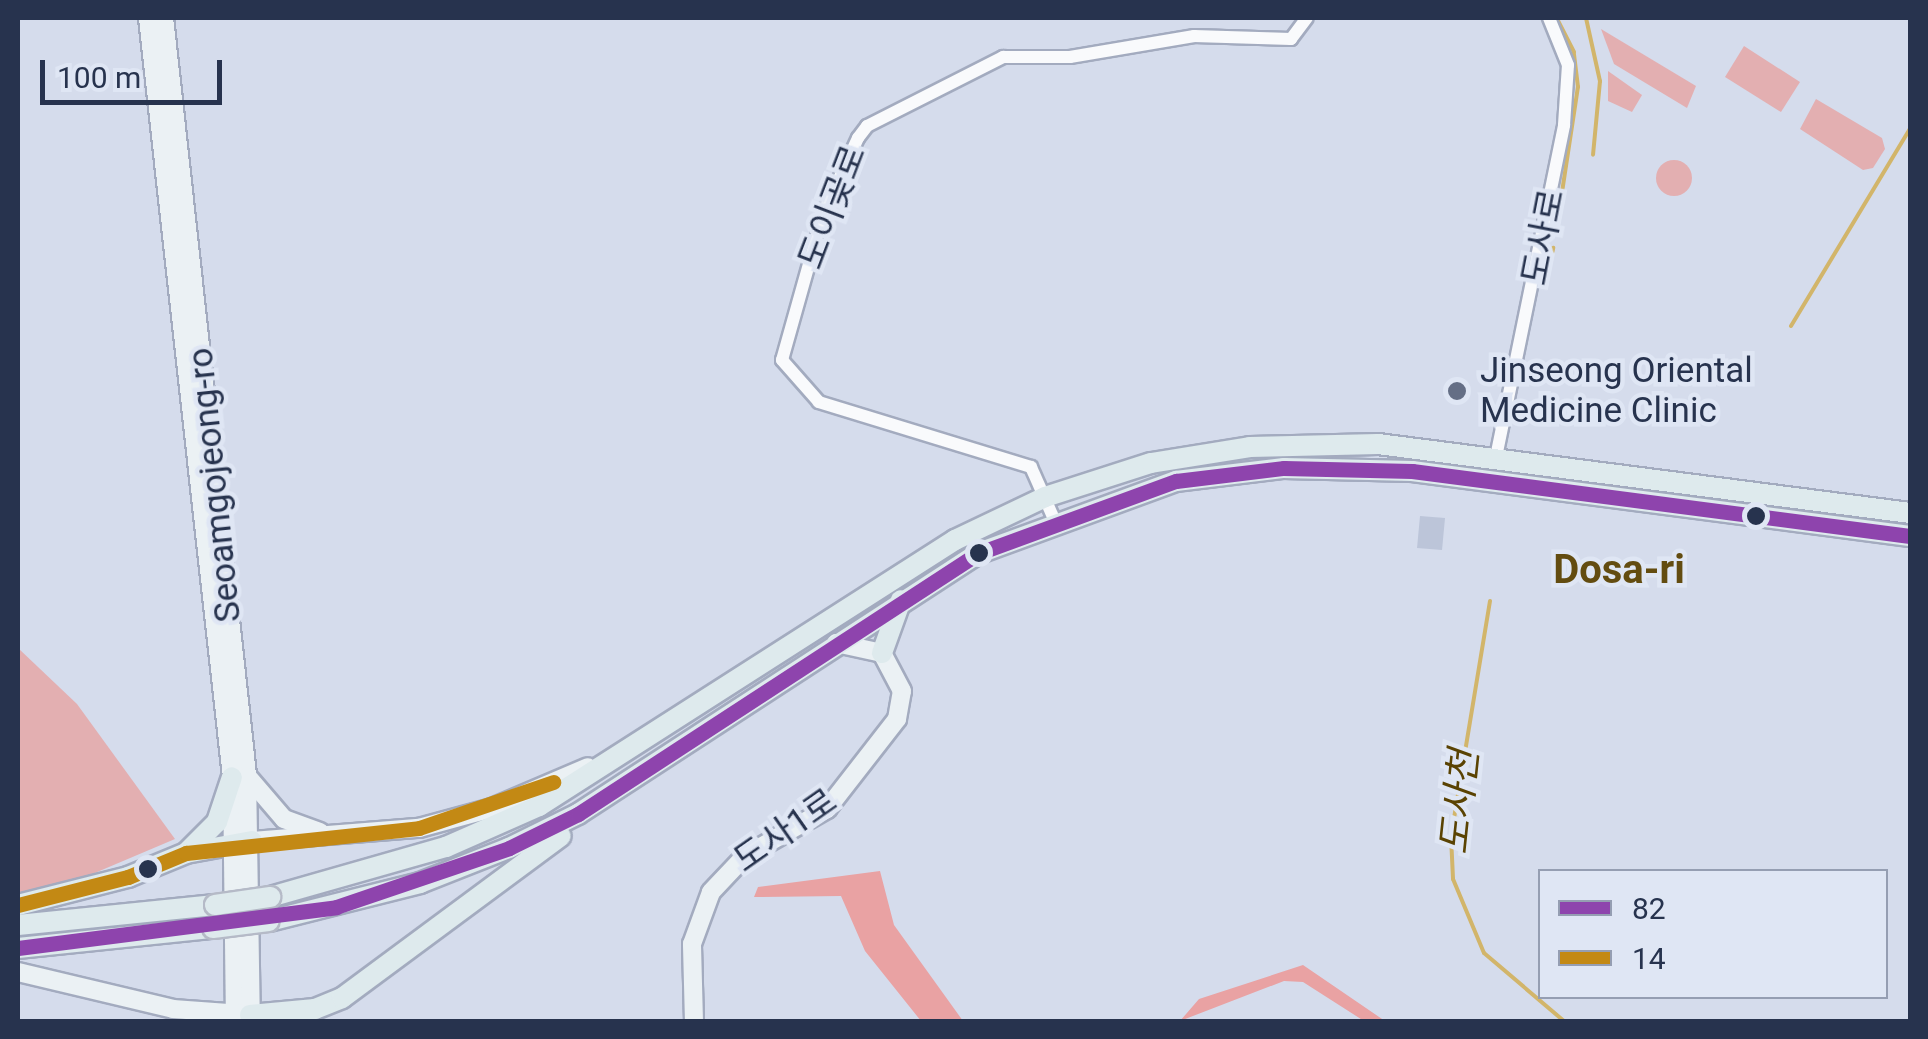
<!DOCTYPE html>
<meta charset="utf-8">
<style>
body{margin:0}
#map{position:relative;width:1928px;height:1039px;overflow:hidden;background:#d5dcec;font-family:Roboto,"Noto Sans KR",sans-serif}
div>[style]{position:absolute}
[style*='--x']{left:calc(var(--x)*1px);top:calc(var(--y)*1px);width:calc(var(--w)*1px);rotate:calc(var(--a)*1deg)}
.green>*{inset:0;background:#e3afb1}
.round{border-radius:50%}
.forest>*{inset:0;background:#e9a2a3}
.stream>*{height:4px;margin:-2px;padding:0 2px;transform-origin:2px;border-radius:2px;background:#d2b56a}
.building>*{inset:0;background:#bcc5d9}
.roads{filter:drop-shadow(2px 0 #a3abbf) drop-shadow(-2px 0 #a3abbf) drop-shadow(0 2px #a3abbf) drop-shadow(0 -2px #a3abbf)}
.street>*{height:12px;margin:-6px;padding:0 6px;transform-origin:6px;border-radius:6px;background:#f9fafc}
.secondary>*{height:18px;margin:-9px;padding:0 9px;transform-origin:9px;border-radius:9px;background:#ebf1f4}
.primary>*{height:20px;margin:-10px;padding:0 10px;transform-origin:10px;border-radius:10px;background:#deeaed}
.bridges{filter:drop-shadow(2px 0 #b5bac7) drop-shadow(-2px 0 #b5bac7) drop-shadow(0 2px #b5bac7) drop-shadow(0 -2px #b5bac7)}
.primary-bridge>*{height:20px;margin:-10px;padding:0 10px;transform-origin:10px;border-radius:10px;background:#deeaed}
.bus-1>*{height:15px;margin:-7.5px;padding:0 7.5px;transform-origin:7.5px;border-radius:7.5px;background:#8e44ad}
.bus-2>*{height:15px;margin:-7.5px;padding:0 7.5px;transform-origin:7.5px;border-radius:7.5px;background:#c38914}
.dots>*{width:28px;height:28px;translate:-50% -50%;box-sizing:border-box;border:5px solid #dfe6f4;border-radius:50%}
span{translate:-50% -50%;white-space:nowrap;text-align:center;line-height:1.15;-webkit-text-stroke:9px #dfe6f4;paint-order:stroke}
.street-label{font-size:35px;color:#27334e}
.poi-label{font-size:35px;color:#27334e}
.left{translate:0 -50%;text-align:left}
.water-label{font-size:38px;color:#5a4303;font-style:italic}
.quarter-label{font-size:40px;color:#634c10;font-weight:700}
.frame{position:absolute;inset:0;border:20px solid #27334e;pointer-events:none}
.legend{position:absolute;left:1538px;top:869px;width:350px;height:130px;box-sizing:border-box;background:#dfe6f4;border:2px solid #959eb2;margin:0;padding:12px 18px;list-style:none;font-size:30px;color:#27334e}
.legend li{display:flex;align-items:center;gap:20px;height:50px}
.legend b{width:50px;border:2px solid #959eb2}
.scale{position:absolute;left:40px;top:60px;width:182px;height:45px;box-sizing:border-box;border:5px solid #27334e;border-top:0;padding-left:12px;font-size:30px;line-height:35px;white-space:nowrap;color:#27334e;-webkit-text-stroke:8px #dfe6f4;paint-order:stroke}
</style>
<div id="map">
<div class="green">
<i style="clip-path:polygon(1601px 29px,1696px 86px,1687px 108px,1614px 64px)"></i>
<i style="clip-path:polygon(1744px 46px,1800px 82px,1781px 112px,1725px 77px)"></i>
<i style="clip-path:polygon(1608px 71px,1642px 95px,1632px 112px,1608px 101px)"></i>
<i style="clip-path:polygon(1816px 99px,1882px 138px,1885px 149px,1873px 168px,1863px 170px,1800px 129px)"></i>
<i class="round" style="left:1656px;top:160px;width:36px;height:36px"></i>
<i style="clip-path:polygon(18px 648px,77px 704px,175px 839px,83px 878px,18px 895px)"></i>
</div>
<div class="forest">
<i style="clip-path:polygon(880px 871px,894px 925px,963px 1021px,921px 1021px,865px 951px,841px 896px,754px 897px,758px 887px)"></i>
<i style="clip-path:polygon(1303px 965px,1385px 1021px,1364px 1021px,1303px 982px,1284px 981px,1180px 1021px,1199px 999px)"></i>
</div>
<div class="stream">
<i style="--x:1586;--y:18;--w:65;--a:77.5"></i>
<i style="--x:1600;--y:81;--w:74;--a:95.4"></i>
<i style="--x:1556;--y:232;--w:147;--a:-81.4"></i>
<i style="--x:1578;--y:87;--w:35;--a:-97"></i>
<i style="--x:1574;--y:52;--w:38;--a:-117"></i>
<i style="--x:1546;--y:282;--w:35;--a:-78"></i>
<i style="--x:1791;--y:326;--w:230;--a:-58.9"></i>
<i style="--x:1490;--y:601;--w:238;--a:99.4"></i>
<i style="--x:1451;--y:836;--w:43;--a:87.3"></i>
<i style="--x:1453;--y:879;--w:80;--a:67.3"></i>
<i style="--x:1484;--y:953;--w:106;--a:40.4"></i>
</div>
<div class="building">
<i style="clip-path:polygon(1420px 516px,1445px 518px,1442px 550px,1417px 548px)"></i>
</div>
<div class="roads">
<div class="street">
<i style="--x:1496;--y:457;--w:339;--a:-78.4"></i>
<i style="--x:1564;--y:125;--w:60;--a:-86.2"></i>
<i style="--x:1568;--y:65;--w:51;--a:-112"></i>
<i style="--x:1054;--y:519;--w:57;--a:-113.9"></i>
<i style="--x:1031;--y:467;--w:222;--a:-163"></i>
<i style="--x:819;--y:402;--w:56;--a:-131.4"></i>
<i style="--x:782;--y:360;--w:155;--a:-74.3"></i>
<i style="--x:824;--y:211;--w:81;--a:-65"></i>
<i style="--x:858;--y:138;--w:15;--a:-53"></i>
<i style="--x:867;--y:126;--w:153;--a:-26.9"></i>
<i style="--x:1003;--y:57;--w:67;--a:0"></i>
<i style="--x:1070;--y:57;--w:126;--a:-9.6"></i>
<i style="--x:1194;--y:36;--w:97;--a:1.8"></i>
<i style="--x:1291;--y:39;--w:26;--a:-53"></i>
</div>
<div class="secondary">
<i style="--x:148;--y:18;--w:764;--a:83.68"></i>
<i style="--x:232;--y:777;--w:245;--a:89.3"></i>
<i style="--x:164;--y:18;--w:762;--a:83.74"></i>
<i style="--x:247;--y:775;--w:247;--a:89.1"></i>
<i style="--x:248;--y:777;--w:55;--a:49.4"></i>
<i style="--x:284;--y:819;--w:38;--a:20"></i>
<i style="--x:252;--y:841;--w:168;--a:-4.5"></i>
<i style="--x:419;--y:828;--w:76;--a:-15.3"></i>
<i style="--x:492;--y:808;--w:104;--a:-23.1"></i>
<i style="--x:18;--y:972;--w:159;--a:13.4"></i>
<i style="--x:173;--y:1009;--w:69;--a:4.1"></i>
<i style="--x:694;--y:1022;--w:78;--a:-91.5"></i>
<i style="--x:692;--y:944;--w:55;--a:-69.9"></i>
<i style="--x:711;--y:892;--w:50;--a:-46.6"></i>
<i style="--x:745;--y:856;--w:95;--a:-29.8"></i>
<i style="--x:827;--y:809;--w:114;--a:-52.1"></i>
<i style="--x:897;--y:719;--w:28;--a:-80"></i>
<i style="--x:902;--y:691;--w:43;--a:-117.8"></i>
<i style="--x:882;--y:653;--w:47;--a:-167.7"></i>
</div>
<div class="primary">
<i style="--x:882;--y:653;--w:56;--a:-70.3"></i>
<i style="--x:188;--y:851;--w:41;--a:-45"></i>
<i style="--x:217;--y:822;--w:47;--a:-71.6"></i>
<i style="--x:270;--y:897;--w:183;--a:-15.9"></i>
<i style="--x:446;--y:847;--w:102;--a:-23.8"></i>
<i style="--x:539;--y:806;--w:494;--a:-32.6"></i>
<i style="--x:955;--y:540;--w:100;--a:-25.5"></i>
<i style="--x:1045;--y:497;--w:111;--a:-17.8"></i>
<i style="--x:1151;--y:463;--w:100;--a:-9.2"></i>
<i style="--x:1250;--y:447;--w:128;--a:-1.3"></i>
<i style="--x:1378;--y:444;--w:536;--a:7.39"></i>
<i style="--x:18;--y:905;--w:114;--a:-14.3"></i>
<i style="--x:128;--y:877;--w:63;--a:-22.5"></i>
<i style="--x:186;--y:853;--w:67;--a:-10.3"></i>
<i style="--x:269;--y:921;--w:156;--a:-14.1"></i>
<i style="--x:420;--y:883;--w:96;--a:-21.5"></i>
<i style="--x:509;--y:848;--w:77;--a:-26.2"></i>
<i style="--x:578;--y:814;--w:478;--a:-33.1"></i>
<i style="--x:979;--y:553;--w:210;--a:-20.1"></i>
<i style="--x:1176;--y:481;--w:109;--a:-6.9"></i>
<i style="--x:1284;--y:468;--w:128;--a:1.3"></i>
<i style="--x:1412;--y:471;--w:502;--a:7.44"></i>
<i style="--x:18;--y:925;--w:198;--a:-5.8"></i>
<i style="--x:18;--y:948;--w:196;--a:-5.9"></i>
<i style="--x:250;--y:1015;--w:65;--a:-5.3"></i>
<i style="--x:315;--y:1009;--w:29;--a:-22"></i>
<i style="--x:342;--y:998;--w:272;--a:-36.5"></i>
</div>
</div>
<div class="bridges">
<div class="primary-bridge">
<i style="--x:215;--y:905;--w:56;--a:-8.3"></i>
<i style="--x:213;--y:928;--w:56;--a:-7.1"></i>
</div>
</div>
<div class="bus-1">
<i style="--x:18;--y:948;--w:321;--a:-7.3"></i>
<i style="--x:336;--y:907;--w:183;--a:-18.8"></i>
<i style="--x:509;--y:848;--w:77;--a:-26.2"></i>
<i style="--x:578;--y:814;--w:478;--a:-33.1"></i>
<i style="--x:979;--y:553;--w:210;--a:-20.1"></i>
<i style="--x:1176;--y:481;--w:109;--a:-6.9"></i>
<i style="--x:1284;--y:468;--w:128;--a:1.3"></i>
<i style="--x:1412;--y:471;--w:502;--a:7.44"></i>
</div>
<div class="bus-2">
<i style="--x:18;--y:905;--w:114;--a:-14.3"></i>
<i style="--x:128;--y:877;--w:63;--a:-22.5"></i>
<i style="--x:186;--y:853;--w:234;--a:-6.1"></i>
<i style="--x:419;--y:828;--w:142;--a:-18.9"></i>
</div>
<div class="dots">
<i style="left:1457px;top:391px;background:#646e85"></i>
<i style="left:1756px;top:516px;background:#27334e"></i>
<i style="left:979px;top:553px;background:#27334e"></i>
<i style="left:148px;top:869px;background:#27334e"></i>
</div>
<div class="street-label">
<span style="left:833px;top:207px;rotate:-69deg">도이곶로</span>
<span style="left:1544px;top:237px;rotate:-79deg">도사로</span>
<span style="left:215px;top:485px;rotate:-96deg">Seoamgojeong-ro</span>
<span style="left:786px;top:831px;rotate:-35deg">도사1로</span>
</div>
<div class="poi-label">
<span class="left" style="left:1480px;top:391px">Jinseong Oriental<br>Medicine Clinic</span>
</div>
<div class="water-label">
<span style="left:1460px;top:802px;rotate:-84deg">도사천</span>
</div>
<div class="quarter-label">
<span style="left:1619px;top:570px">Dosa-ri</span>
</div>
<div class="frame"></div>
<ul class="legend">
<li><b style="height:12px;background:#8e44ad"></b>82</li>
<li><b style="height:12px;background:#c38914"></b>14</li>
</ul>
<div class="scale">100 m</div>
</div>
